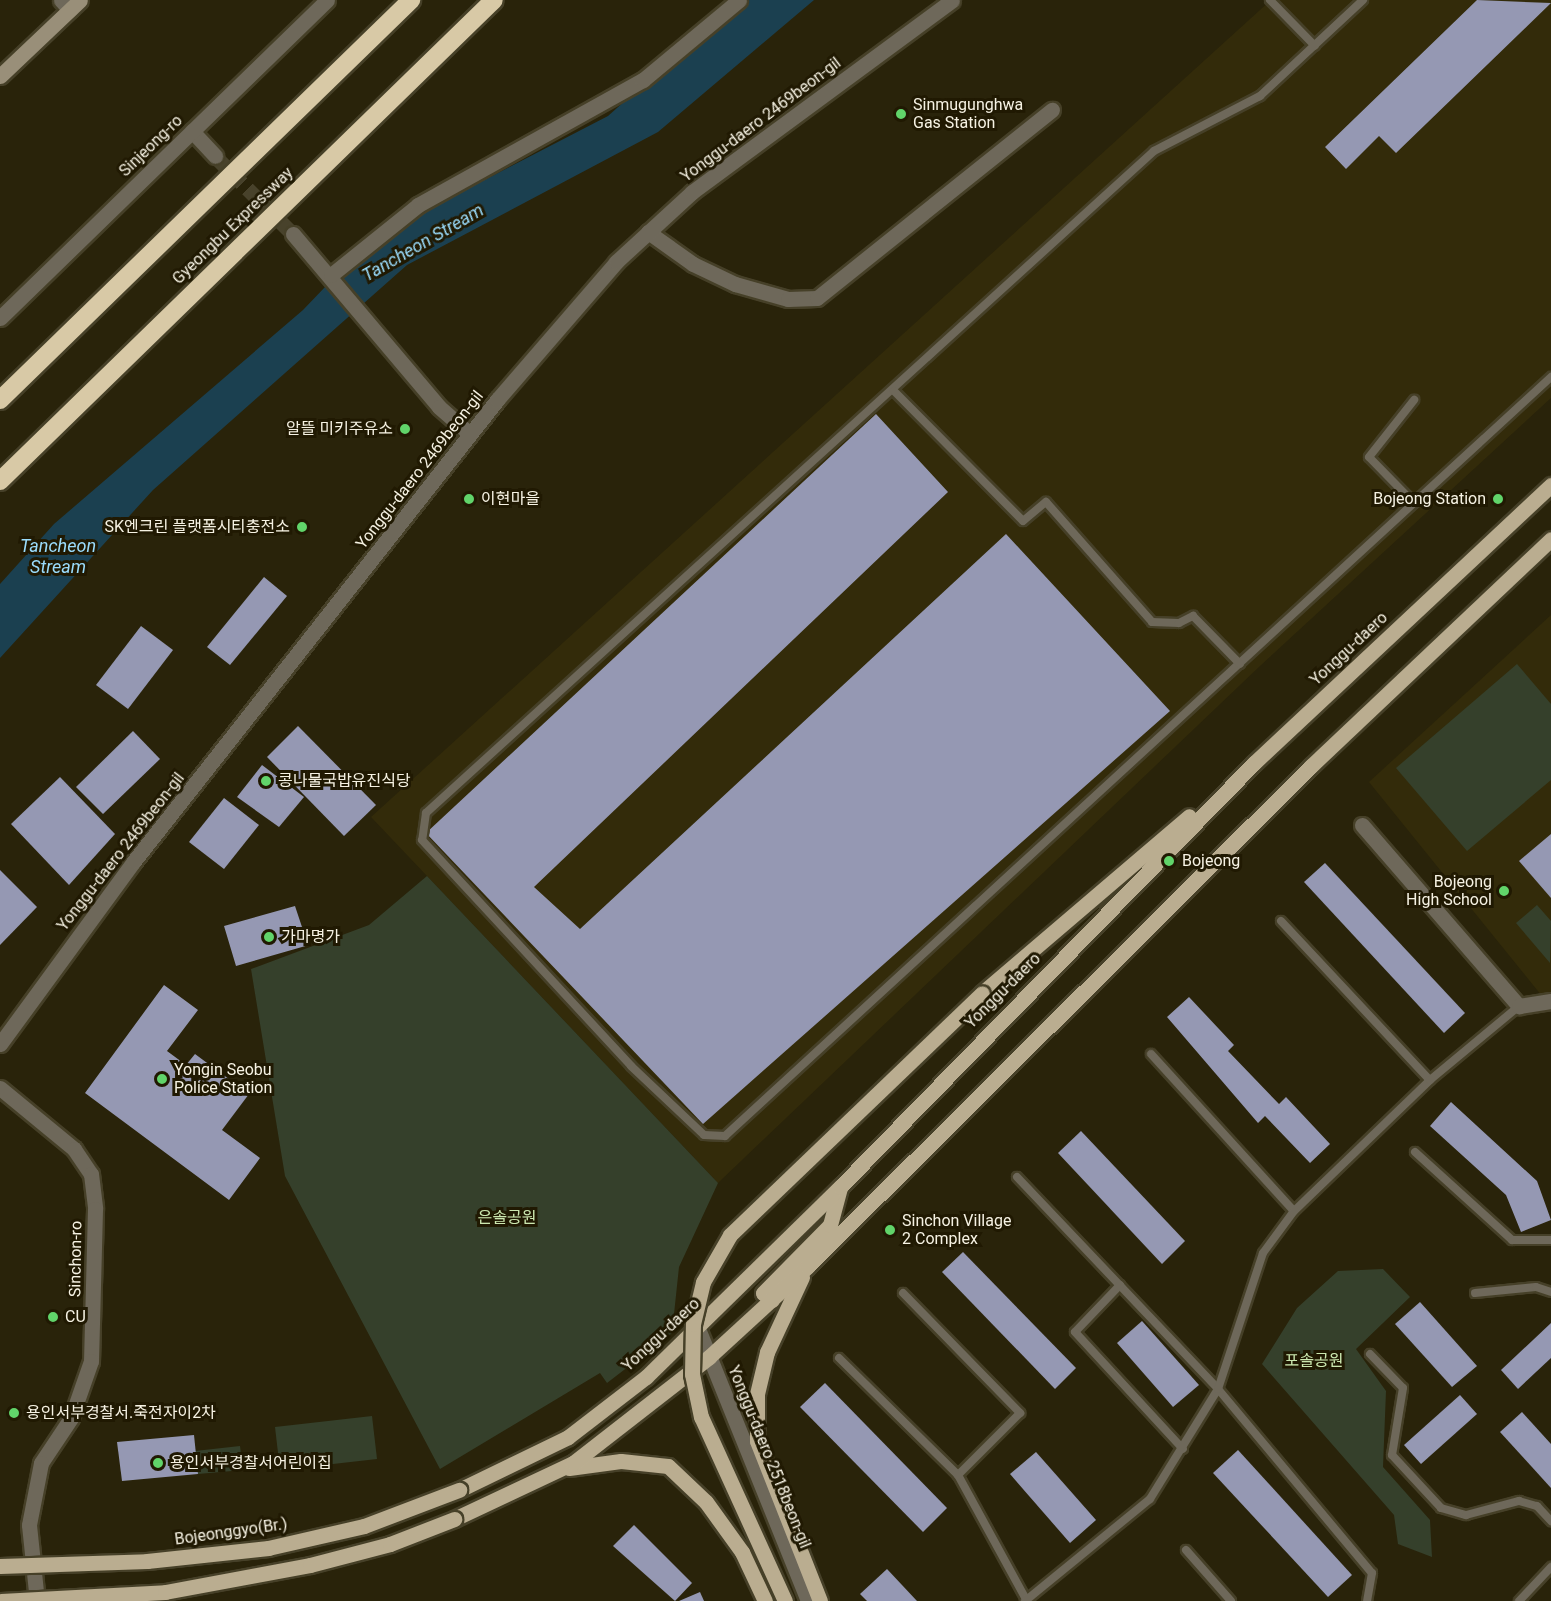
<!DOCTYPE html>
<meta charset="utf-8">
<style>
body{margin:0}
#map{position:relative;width:1551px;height:1601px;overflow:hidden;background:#29230a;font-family:Roboto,"Noto Sans KR",sans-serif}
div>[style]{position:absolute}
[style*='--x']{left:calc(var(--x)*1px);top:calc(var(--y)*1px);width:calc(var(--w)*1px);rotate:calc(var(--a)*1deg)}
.built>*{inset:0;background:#332b0a}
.green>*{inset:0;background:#35402b}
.water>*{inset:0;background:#1b4050}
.building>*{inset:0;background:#9598b3}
.minor-tunnel>*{height:15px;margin-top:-7.5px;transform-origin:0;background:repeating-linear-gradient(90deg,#48422b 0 15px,transparent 0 23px)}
.roads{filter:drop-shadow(2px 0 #464028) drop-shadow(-2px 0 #464028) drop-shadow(0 2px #464028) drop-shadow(0 -2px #464028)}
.service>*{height:8px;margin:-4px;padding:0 4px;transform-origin:4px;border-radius:4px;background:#6e685a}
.minor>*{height:15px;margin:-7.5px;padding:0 7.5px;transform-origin:7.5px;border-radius:7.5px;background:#6e685a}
.tertiary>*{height:15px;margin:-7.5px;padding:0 7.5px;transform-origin:7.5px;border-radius:7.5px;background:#6e685a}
.secondary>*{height:15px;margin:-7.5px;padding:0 7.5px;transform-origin:7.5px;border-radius:7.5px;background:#998f79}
.primary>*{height:15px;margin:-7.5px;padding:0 7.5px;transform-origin:7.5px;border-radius:7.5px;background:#baad90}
.motorway>*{height:18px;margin:-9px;padding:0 9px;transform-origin:9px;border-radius:9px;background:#d8c9a6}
.bridges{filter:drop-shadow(2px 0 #464028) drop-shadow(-2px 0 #464028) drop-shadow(0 2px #464028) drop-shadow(0 -2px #464028)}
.primary-bridge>*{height:15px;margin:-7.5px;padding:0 7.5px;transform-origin:7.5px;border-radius:7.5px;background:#baad90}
.dots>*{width:16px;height:16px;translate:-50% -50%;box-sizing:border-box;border:3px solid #201902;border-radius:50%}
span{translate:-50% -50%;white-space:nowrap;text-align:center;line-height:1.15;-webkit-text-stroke:6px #201902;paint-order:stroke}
.poi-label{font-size:16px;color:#f6f2e3}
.left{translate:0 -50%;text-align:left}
.right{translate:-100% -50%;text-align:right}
.street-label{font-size:16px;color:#f6f2e3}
.park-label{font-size:16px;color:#cce8b0}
.water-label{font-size:18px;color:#9adcfc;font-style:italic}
</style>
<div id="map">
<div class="built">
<i style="clip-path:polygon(1271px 0,1551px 0,1551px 398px,1260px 666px,718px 1183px,371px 817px)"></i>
<i style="clip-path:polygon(1551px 615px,1551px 1001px,1546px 1001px,1369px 782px)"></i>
</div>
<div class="green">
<i style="clip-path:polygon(1517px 664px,1551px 704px,1551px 780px,1467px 851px,1396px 768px)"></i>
<i style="clip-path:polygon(427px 876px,718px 1183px,679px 1267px,672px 1333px,607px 1383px,600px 1373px,440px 1469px,285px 1176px,251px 969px,369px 925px)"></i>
<i style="clip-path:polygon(1537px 905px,1551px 921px,1550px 963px,1516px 923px)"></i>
<i style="clip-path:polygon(1383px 1269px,1410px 1297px,1356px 1349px,1386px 1391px,1383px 1467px,1430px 1520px,1432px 1557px,1398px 1544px,1394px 1515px,1262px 1364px,1297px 1308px,1338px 1271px)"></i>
<i style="clip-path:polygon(372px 1416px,377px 1459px,280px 1470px,275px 1427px)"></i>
<i style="clip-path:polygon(240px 1446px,243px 1470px,198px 1474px,195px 1451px)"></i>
</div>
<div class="water">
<i style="clip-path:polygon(738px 0,814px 0,658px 132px,407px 265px,153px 490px,0 658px,0 584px,54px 524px,303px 310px,372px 238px,608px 116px)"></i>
</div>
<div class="building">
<i style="clip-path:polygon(1477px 0,1551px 3px,1396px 153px,1379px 136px,1346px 169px,1325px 147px)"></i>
<i style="clip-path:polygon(876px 414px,948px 492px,534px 887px,580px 929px,1006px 534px,1170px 711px,703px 1124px,426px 833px)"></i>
<i style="clip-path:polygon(264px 577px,287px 596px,230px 665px,207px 647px)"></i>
<i style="clip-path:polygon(141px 626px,173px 650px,128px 709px,96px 685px)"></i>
<i style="clip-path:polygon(298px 726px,376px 805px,344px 836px,267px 757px)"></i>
<i style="clip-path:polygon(133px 731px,160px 759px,103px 814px,76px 787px)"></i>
<i style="clip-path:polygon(262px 765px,304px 797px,279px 827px,237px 797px)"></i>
<i style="clip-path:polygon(60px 777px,115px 834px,69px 885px,11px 824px)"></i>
<i style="clip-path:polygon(224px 798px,259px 825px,224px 869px,189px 842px)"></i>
<i style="clip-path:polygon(1551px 834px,1551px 898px,1519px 861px)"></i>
<i style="clip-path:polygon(1325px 863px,1465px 1013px,1444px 1033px,1304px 882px)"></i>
<i style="clip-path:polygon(0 870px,37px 907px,0 945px)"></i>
<i style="clip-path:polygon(295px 906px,303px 930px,311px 928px,309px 945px,236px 966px,224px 926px)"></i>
<i style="clip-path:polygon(164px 985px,198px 1010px,167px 1051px,186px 1065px,195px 1054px,249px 1094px,222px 1130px,260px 1158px,229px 1200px,85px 1093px)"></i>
<i style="clip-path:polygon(1189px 997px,1234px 1045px,1228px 1051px,1279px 1104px,1286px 1097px,1330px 1144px,1310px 1163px,1265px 1116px,1258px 1123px,1167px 1017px)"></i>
<i style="clip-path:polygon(1451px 1102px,1537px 1181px,1551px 1220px,1521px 1232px,1506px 1195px,1430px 1126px)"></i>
<i style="clip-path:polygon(1081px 1131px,1185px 1241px,1162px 1264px,1058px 1153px)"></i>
<i style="clip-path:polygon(963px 1252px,1076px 1368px,1055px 1389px,942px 1272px)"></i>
<i style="clip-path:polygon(1420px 1302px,1477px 1366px,1452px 1387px,1395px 1324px)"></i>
<i style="clip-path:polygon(1142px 1321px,1199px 1385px,1173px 1407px,1117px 1343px)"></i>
<i style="clip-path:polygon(1551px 1323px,1551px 1358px,1518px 1389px,1501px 1370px)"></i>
<i style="clip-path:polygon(825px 1383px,947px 1508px,923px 1532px,800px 1407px)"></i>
<i style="clip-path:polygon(1460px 1395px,1477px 1414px,1421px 1464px,1404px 1445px)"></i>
<i style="clip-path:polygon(1522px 1412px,1551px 1444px,1551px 1488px,1500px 1432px)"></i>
<i style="clip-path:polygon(194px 1435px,198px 1474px,122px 1481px,117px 1442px)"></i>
<i style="clip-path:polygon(1238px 1450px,1352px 1575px,1328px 1597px,1213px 1473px)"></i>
<i style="clip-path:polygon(1036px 1452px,1096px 1520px,1070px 1543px,1010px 1474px)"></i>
<i style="clip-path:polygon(634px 1525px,692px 1583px,675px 1601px,613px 1546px)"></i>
<i style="clip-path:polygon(887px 1569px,917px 1601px,867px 1601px,860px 1594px)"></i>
<i style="clip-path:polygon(700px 1592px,704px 1601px,679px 1601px)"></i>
</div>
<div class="minor-tunnel">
<i style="--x:215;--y:156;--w:110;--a:45"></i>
</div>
<div class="roads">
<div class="service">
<i style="--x:1270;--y:0;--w:64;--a:45.6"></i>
<i style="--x:1363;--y:0;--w:141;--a:137"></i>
<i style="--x:1260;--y:96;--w:119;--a:152.6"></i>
<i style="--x:1154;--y:151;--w:984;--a:137.72"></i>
<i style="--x:426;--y:813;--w:27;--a:98"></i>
<i style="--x:422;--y:840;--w:308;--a:47.2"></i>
<i style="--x:631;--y:1066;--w:100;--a:43.4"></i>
<i style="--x:704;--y:1135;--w:21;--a:3"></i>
<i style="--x:725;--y:1136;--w:1122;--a:-42.58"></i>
<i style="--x:894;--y:391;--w:183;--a:45.2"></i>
<i style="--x:1023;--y:521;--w:30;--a:-40"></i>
<i style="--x:1046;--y:502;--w:160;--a:48.5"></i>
<i style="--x:1152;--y:622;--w:27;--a:2"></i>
<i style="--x:1179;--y:623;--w:16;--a:-27"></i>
<i style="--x:1193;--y:616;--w:67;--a:45.6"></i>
<i style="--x:1414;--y:503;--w:64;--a:-134.4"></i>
<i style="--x:1369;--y:457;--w:73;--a:-51.7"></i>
<i style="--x:1281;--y:921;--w:218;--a:46.9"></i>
<i style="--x:1151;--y:1054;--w:212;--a:47.7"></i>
<i style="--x:1415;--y:1152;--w:131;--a:42.2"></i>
<i style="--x:1512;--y:1240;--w:39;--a:0"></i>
<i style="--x:1017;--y:1177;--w:292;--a:46.5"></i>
<i style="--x:1218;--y:1389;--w:240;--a:50.1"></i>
<i style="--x:1372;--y:1573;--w:28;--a:100"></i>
<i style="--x:1120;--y:1285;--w:65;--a:133.8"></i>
<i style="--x:1075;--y:1332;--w:159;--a:47.3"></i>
<i style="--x:903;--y:1293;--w:168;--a:45.7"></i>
<i style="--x:1020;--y:1413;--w:88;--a:135"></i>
<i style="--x:958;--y:1475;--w:144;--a:61.3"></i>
<i style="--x:1475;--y:1293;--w:61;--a:-5.6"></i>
<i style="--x:1536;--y:1287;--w:16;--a:18"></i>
<i style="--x:1370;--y:1354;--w:47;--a:45.9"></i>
<i style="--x:1403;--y:1388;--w:68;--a:99.3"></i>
<i style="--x:1392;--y:1455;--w:72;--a:47.2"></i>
<i style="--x:1441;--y:1508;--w:26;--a:16"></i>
<i style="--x:1466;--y:1515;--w:55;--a:-14.8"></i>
<i style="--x:1519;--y:1501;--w:19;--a:16"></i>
<i style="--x:1537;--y:1506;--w:21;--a:47"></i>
<i style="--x:839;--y:1358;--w:167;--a:44.5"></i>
<i style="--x:1186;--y:1550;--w:68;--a:48.6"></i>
<i style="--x:1025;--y:1601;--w:161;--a:-39.2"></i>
<i style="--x:1150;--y:1499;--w:129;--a:-58.3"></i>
<i style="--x:1218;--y:1389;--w:143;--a:-71.7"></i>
<i style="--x:1263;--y:1253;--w:52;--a:-53.6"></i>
<i style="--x:1294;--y:1211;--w:189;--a:-43.9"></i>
<i style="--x:1430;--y:1080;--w:116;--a:-39.7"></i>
<i style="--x:1519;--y:1601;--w:47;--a:-46.7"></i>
</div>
<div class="minor">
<i style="--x:61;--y:0;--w:13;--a:48"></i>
<i style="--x:192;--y:131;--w:34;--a:47"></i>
<i style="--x:648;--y:232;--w:55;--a:35.4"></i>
<i style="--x:693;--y:264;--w:47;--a:25.5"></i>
<i style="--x:735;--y:284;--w:55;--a:15.8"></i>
<i style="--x:788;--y:299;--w:29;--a:-2"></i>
<i style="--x:817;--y:298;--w:301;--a:-38.7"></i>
<i style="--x:293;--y:234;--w:226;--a:49.8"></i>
<i style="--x:439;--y:407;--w:41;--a:41.1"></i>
<i style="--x:331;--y:275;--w:112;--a:-38.8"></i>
<i style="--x:418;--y:205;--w:257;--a:-29.1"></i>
<i style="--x:643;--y:80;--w:125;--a:-39.8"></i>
<i style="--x:1362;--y:825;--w:240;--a:49.1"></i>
<i style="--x:1519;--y:1006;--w:32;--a:-9"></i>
<i style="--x:0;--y:1088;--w:96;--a:39.5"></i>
<i style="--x:74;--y:1149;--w:30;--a:56"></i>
<i style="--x:91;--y:1174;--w:35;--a:83"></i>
<i style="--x:95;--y:1209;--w:152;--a:91.5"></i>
<i style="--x:91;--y:1361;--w:60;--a:109.3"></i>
<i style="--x:71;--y:1418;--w:54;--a:123.7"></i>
<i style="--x:41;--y:1463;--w:63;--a:101"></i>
<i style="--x:29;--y:1525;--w:76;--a:84"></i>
</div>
<div class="tertiary">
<i style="--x:0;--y:318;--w:456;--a:-44.2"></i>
<i style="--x:0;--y:1044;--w:227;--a:-53.8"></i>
<i style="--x:134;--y:861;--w:587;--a:-51.78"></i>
<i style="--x:497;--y:400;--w:182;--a:-49.2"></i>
<i style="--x:616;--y:262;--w:103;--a:-42.6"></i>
<i style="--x:692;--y:192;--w:323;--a:-36.4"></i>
<i style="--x:697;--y:1326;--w:297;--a:68"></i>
</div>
<div class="secondary">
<i style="--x:0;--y:76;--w:110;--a:-43.5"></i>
</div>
<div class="primary">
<i style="--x:982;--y:993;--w:272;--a:-40.5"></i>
<i style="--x:802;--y:1277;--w:83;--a:115"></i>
<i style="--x:767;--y:1352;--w:43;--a:103.4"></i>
<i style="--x:757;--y:1394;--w:47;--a:90"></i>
<i style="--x:757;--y:1441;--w:172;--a:68.5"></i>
<i style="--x:772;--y:1300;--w:11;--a:-142"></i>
<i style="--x:763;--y:1293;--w:95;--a:-45.4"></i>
<i style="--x:830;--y:1225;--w:39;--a:-75"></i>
<i style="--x:569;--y:1468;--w:52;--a:-7.7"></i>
<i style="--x:621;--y:1461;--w:47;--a:6.1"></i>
<i style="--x:668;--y:1466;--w:52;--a:43.5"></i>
<i style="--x:706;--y:1502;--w:62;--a:54.2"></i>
<i style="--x:742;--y:1552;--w:54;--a:64.9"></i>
<i style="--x:459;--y:1490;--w:121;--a:-25.9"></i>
<i style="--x:568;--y:1437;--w:98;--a:-37.6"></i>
<i style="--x:646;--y:1377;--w:272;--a:-44.4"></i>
<i style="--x:840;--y:1187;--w:593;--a:-45.68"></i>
<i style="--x:1254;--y:763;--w:407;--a:-43.1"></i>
<i style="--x:454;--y:1519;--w:132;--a:-25.2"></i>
<i style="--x:573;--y:1463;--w:172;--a:-37.9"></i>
<i style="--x:709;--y:1357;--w:133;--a:-42.6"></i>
<i style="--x:807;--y:1267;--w:711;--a:-44.83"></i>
<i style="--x:1311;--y:766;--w:330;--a:-43.4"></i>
</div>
<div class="motorway">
<i style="--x:0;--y:400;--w:574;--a:-44.22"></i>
<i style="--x:0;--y:481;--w:689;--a:-44.24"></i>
</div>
</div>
<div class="bridges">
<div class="primary-bridge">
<i style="--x:0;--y:1566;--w:147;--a:-1.9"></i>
<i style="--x:147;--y:1561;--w:122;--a:-6.1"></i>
<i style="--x:268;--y:1548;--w:98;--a:-12.9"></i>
<i style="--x:364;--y:1526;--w:102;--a:-20.8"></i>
<i style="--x:1;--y:1601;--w:164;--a:-3.1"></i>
<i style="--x:165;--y:1592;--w:147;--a:-10.5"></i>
<i style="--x:310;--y:1565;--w:83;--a:-14.7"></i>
<i style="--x:390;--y:1544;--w:69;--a:-21.3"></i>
<i style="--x:785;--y:1601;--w:202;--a:-114.5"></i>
<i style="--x:701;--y:1417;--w:44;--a:-101.8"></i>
<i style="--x:692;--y:1374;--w:50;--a:-88.9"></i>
<i style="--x:693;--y:1324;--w:43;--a:-76.6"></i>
<i style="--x:703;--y:1282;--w:54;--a:-60.1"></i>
<i style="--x:730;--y:1235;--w:349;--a:-43.8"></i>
</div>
</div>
<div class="dots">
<i style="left:901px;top:114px;background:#61d46a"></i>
<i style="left:405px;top:429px;background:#61d46a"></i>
<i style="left:469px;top:499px;background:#61d46a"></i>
<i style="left:1498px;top:499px;background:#61d46a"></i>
<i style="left:302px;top:527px;background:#61d46a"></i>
<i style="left:266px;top:781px;background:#61d46a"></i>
<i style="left:1169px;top:861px;background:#61d46a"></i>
<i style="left:1504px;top:891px;background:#61d46a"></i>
<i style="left:269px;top:937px;background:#61d46a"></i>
<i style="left:162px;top:1079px;background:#61d46a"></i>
<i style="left:890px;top:1230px;background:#61d46a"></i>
<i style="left:53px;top:1317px;background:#61d46a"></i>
<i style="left:14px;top:1413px;background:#61d46a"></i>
<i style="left:158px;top:1463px;background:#61d46a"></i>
</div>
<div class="poi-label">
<span class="left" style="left:913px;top:114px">Sinmugunghwa<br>Gas Station</span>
<span class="right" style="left:393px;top:429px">알뜰 미키주유소</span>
<span class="left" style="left:481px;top:499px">이현마을</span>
<span class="right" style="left:1486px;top:499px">Bojeong Station</span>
<span class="right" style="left:290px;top:527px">SK엔크린 플랫폼시티충전소</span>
<span class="left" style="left:278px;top:781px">콩나물국밥유진식당</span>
<span class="left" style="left:1182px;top:861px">Bojeong</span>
<span class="right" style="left:1492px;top:891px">Bojeong<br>High School</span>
<span class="left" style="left:281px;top:937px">가마명가</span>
<span class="left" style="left:174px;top:1079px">Yongin Seobu<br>Police Station</span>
<span class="left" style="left:902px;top:1230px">Sinchon Village<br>2 Complex</span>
<span class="left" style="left:65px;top:1317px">CU</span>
<span class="left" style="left:26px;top:1413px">용인서부경찰서.죽전자이2차</span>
<span class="left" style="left:170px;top:1463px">용인서부경찰서어린이집</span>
</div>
<div class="street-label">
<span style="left:761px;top:120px;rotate:-37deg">Yonggu-daero 2469beon-gil</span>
<span style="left:151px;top:146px;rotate:-44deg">Sinjeong-ro</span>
<span style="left:233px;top:226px;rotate:-44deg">Gyeongbu Expressway</span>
<span style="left:420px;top:470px;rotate:-52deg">Yonggu-daero 2469beon-gil</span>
<span style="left:1349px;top:649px;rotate:-43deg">Yonggu-daero</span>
<span style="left:121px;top:852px;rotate:-52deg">Yonggu-daero 2469beon-gil</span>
<span style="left:1003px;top:991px;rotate:-45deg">Yonggu-daero</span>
<span style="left:76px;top:1259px;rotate:-89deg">Sinchon-ro</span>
<span style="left:661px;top:1335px;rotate:-43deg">Yonggu-daero</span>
<span style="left:769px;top:1457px;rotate:68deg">Yonggu-daero 2518beon-gil</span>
<span style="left:231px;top:1532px;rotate:-8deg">Bojeonggyo(Br.)</span>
</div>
<div class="park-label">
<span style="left:507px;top:1218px">은솔공원</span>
<span style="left:1314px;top:1361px">포솔공원</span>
</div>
<div class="water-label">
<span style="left:423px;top:243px;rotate:-30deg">Tancheon Stream</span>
<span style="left:58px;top:557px">Tancheon<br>Stream</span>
</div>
</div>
